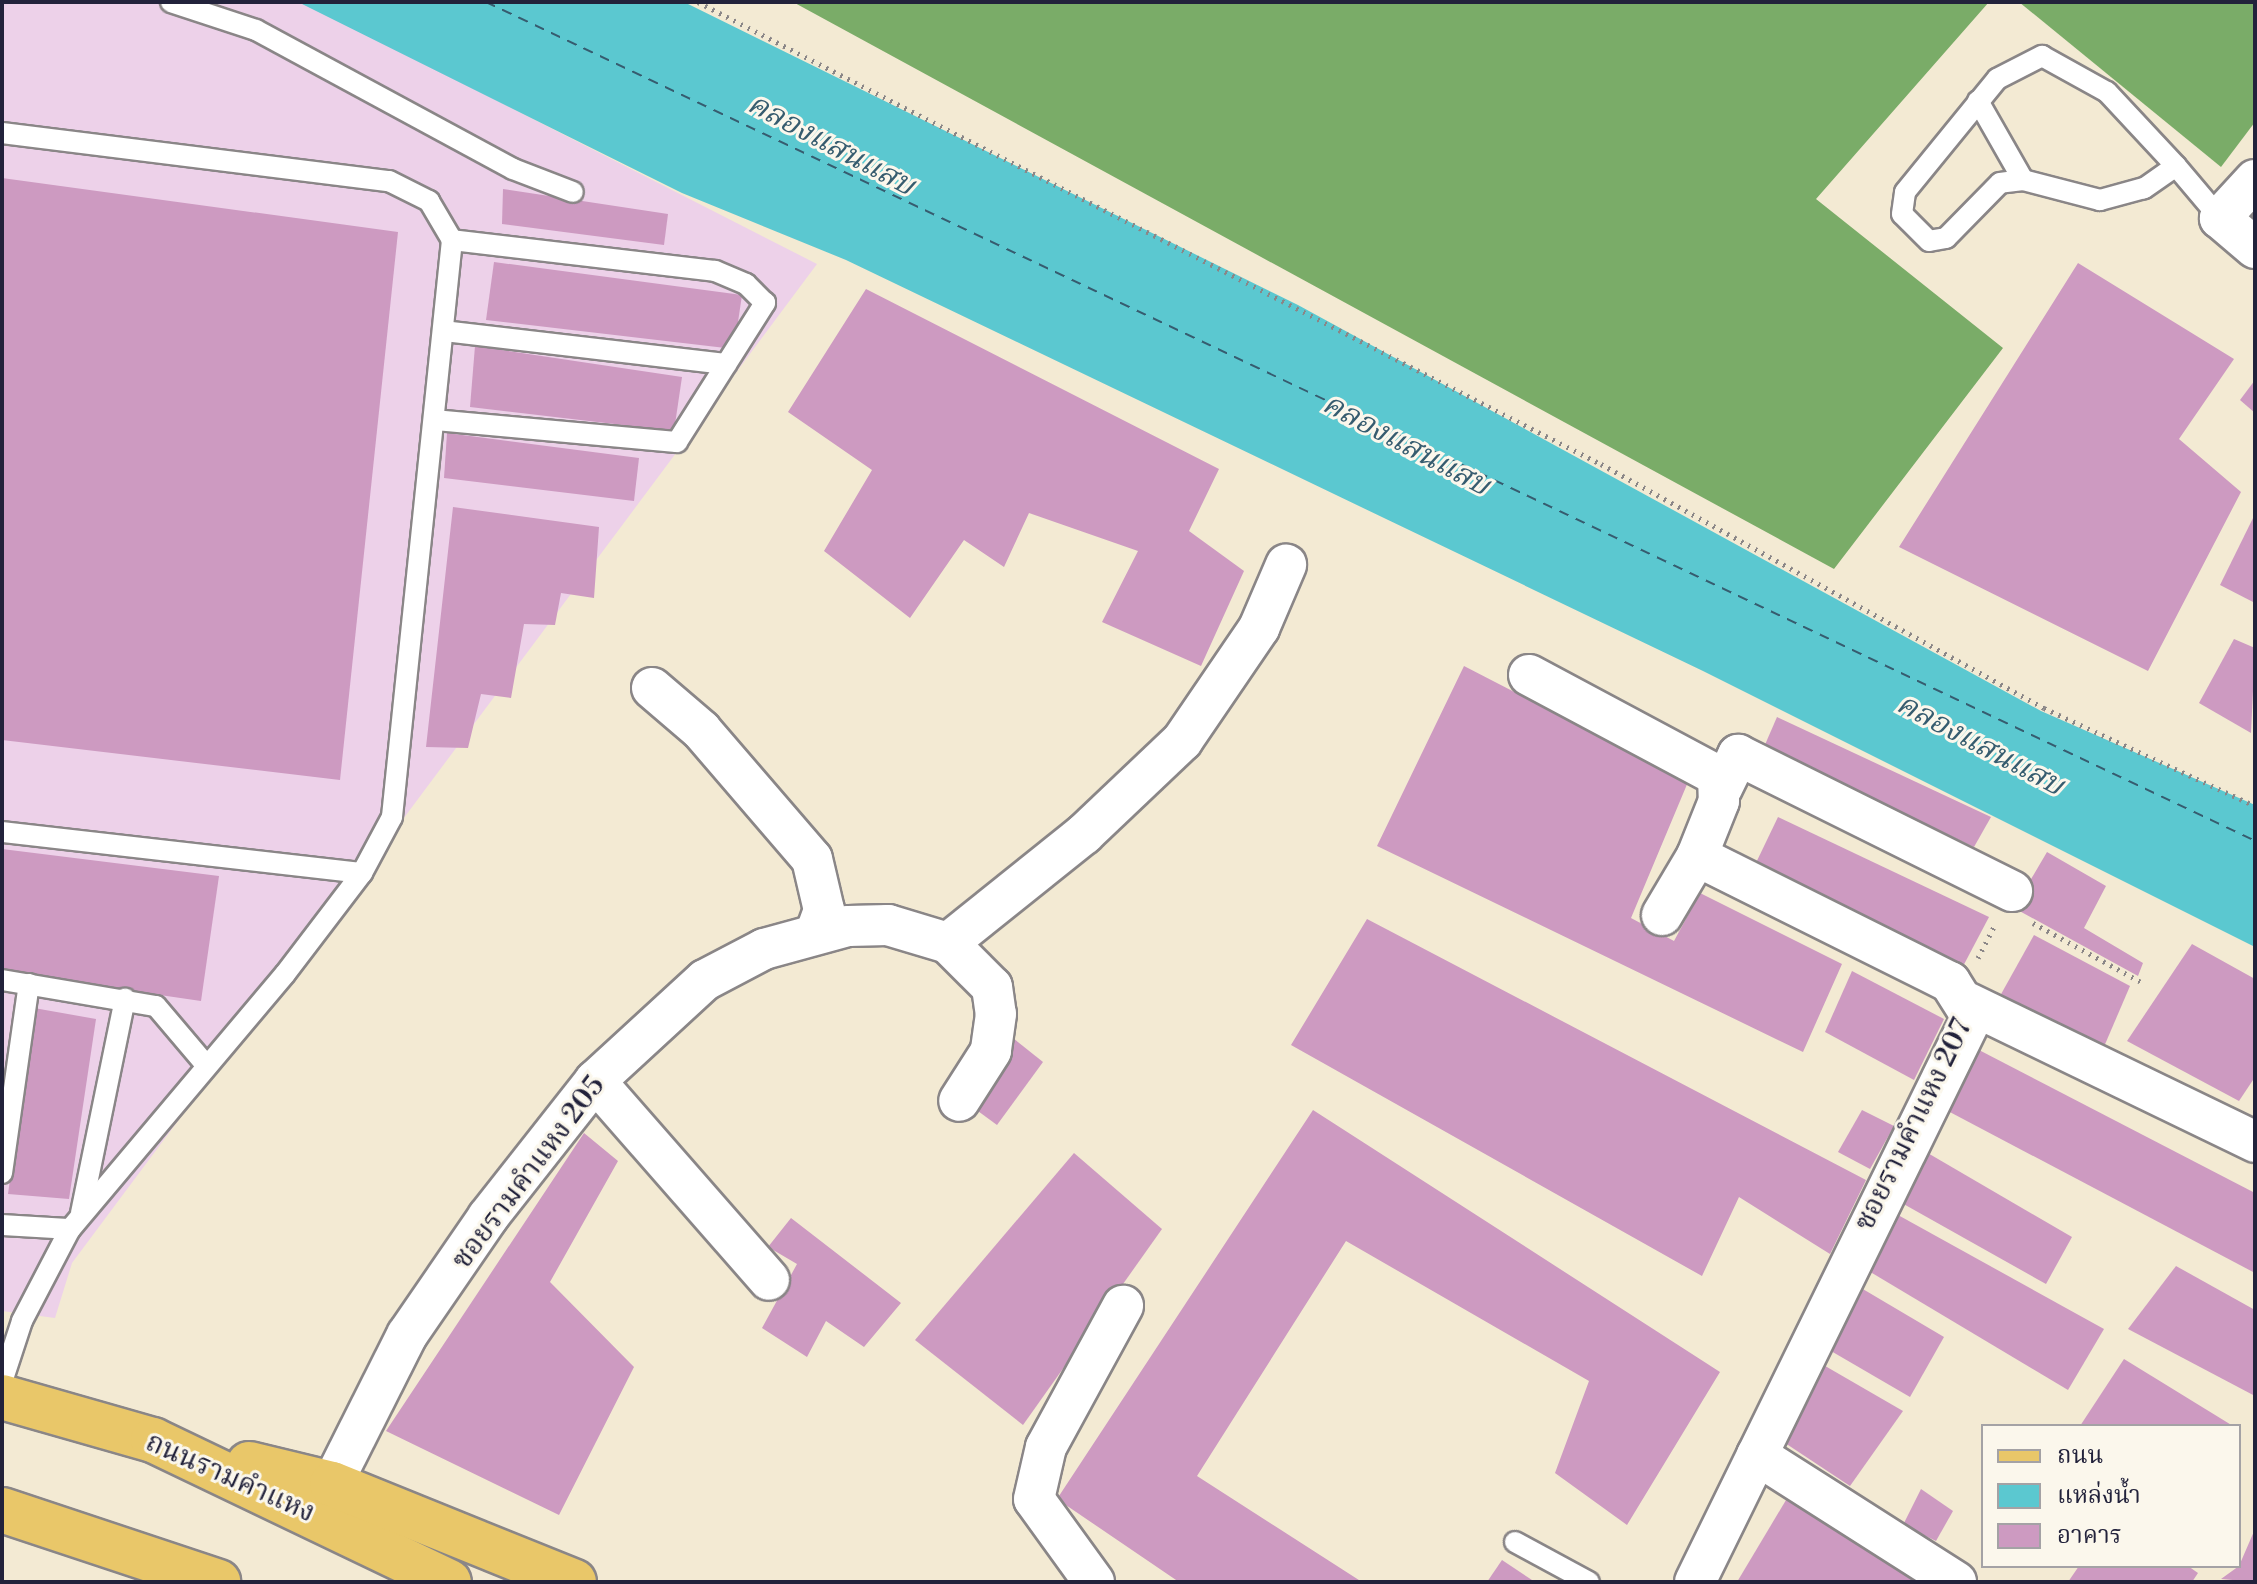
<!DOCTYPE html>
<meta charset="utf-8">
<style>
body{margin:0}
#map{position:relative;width:2257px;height:1584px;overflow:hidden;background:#f3ead3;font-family:"Libre Bodoni","Noto Serif Thai",serif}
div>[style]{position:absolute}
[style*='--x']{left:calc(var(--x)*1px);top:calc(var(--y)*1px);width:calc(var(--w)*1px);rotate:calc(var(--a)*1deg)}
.built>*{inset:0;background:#edd1e9}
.forest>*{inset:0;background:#7aac68}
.water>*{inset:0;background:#5bc8d0}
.ferry>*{height:2px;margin-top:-1px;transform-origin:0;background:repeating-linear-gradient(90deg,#365c6f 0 10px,transparent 0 18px)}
.building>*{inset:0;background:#cd9ac1}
.path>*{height:5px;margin-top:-2.5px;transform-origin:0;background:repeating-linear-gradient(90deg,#8a8687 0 2px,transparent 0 8px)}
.roads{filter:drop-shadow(2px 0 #8a8687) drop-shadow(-2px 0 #8a8687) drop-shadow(0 2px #8a8687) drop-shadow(0 -2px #8a8687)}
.lane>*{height:20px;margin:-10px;padding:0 10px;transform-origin:10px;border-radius:10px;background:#fff}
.street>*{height:40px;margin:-20px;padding:0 20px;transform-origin:20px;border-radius:20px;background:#fff}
.primary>*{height:44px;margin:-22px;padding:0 22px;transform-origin:22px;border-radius:22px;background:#e9c769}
span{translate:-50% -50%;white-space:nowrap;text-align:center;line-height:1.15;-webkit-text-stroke:6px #fbf7ec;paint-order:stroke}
.street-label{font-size:28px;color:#22223b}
.water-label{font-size:30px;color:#365c6f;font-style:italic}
.frame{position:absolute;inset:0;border:4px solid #22223b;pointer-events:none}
.legend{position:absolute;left:1981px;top:1424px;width:260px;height:144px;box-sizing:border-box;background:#fbf7ec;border:2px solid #a4a2a5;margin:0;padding:10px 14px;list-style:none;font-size:24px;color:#22223b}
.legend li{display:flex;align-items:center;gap:16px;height:40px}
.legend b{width:40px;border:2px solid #a4a2a5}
</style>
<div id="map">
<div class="built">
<i style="clip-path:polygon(2px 2px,304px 2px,817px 264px,72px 1263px,55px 1318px,2px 1311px)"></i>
</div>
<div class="forest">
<i style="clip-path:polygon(793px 2px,1989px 2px,1816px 199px,2003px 348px,1834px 569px)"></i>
<i style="clip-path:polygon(2019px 2px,2255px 2px,2255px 122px,2221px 167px)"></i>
</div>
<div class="water">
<i style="clip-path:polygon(298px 2px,684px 2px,1298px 305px,2041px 711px,2255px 805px,2255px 947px,1703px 671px,846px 260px,682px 193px)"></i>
</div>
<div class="ferry">
<i style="--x:486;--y:2;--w:1958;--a:25.37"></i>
</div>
<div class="building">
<i style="clip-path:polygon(2px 178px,398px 232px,340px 780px,2px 740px)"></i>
<i style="clip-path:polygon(503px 189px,668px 214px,664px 245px,502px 224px)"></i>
<i style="clip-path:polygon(494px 262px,742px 295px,734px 349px,486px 320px)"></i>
<i style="clip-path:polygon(2078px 263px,2234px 359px,2179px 439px,2241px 492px,2148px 671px,1899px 547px)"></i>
<i style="clip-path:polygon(866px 289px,1219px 469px,1189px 531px,1244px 571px,1201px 666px,1102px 622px,1138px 551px,1029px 513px,1004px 567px,964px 540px,910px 618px,824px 551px,872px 470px,788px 412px)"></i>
<i style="clip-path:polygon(475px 346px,682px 377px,674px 431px,470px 407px)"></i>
<i style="clip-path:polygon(2255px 380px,2255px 413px,2240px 400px)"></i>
<i style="clip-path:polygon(447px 433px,639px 458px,634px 501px,444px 478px)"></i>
<i style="clip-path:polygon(453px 507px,599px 527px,594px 598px,561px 593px,555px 625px,524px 624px,511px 698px,481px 694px,468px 748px,426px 747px)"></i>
<i style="clip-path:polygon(2255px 514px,2255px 603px,2220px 585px)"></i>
<i style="clip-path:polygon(2234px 639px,2255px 648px,2251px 733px,2199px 703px)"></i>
<i style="clip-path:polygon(1464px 666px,1688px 782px,1631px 918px,1674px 941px,1700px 893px,1842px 964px,1803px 1052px,1377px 846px)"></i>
<i style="clip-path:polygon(1777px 717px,1991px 817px,1974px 847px,1764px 747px)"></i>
<i style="clip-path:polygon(1778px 817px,1989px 917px,1960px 972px,1754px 867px)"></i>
<i style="clip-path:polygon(2px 849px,219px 876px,201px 1001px,2px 972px)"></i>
<i style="clip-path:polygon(2047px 852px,2106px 886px,2084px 928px,2143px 963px,2138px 976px,2014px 908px)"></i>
<i style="clip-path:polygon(1367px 919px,1866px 1180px,1830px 1254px,1739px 1197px,1702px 1276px,1291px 1045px)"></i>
<i style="clip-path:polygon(2034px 935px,2130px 986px,2103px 1049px,2000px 996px)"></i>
<i style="clip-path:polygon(2192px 944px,2255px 979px,2255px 1077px,2239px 1101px,2127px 1041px)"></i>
<i style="clip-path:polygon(1852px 971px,1944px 1019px,1914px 1080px,1825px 1032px)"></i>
<i style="clip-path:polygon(34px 1008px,96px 1019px,69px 1199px,8px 1194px)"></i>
<i style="clip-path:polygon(1008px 1034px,1043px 1062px,997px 1125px,967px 1103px)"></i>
<i style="clip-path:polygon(1979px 1050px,2255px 1193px,2255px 1273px,1946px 1110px)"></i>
<i style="clip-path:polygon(1313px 1110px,1720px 1372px,1627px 1525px,1555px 1473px,1589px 1381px,1346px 1241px,1197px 1476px,1362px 1582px,1179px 1582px,1057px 1499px)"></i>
<i style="clip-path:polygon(1862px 1110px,1894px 1126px,1870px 1169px,1838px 1152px)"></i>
<i style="clip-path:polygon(584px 1133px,618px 1161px,550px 1282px,634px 1367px,559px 1515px,386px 1431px)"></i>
<i style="clip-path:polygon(1926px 1152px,2072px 1237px,2046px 1284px,1900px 1202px)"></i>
<i style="clip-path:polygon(1074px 1153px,1162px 1229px,1023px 1425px,915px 1340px)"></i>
<i style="clip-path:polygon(1898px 1215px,2104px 1329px,2068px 1390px,1867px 1270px)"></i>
<i style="clip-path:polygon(791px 1218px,901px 1303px,864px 1347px,826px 1321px,807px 1357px,762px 1328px,797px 1264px,768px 1247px)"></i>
<i style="clip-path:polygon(2176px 1266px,2255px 1310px,2255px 1396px,2128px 1329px)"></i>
<i style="clip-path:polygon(1856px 1285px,1944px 1337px,1910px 1397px,1831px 1351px)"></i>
<i style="clip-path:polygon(2124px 1359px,2233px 1426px,2080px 1426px)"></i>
<i style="clip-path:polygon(1820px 1363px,1903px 1411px,1850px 1486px,1782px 1441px)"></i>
<i style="clip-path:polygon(1921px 1489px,1953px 1511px,1936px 1541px,1903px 1525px)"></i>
<i style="clip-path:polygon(1792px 1490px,1931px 1582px,1737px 1582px)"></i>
<i style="clip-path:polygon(2255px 1529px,2255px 1582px,2221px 1579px,2239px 1566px)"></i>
<i style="clip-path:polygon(1502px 1560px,1535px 1582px,1487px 1582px)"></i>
<i style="clip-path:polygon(2079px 1566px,2188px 1566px,2198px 1573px,2192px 1582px,2068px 1582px)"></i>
</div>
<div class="path">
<i style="--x:698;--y:2;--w:1014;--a:27.1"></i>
<i style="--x:1601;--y:464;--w:506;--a:28.85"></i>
<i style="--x:2044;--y:708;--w:233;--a:24.9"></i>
<i style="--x:2033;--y:923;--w:125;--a:28.6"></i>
<i style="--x:1978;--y:958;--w:38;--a:-63"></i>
</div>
<div class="roads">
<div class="lane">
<i style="--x:171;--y:2;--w:89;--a:18.2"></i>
<i style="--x:256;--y:30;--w:292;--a:28.4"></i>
<i style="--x:513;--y:169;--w:64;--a:21"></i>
<i style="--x:2042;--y:56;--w:74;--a:29"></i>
<i style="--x:2107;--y:92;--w:101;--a:47"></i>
<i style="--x:2176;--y:166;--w:39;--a:145"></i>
<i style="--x:2144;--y:188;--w:46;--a:164.7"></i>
<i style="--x:2100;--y:200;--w:80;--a:-165.4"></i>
<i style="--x:2023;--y:180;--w:23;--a:173"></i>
<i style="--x:2000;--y:183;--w:77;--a:134.5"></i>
<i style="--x:1946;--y:238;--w:17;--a:170"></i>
<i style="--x:1929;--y:241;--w:38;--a:-135"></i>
<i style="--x:1902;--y:214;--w:22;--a:-82"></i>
<i style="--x:1905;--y:192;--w:146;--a:-50.8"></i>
<i style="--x:1997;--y:79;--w:51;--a:-27.1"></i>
<i style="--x:1978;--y:101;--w:91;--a:60.3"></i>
<i style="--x:2;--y:133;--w:390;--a:7.1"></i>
<i style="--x:389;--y:181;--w:45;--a:26.6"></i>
<i style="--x:429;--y:201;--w:45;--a:59.5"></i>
<i style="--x:452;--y:240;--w:580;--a:95.94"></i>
<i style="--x:392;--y:817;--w:64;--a:118.2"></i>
<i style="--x:362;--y:873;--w:127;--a:127.3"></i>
<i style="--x:285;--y:974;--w:334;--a:130.1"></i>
<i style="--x:70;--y:1229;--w:104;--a:117.6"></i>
<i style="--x:22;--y:1321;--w:64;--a:108.2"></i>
<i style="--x:2176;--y:166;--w:68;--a:49.8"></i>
<i style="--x:444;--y:331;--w:284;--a:6.7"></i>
<i style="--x:435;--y:420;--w:243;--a:5.2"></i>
<i style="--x:677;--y:442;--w:165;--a:-57.7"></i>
<i style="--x:765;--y:303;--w:27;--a:-135"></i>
<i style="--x:746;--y:284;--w:34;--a:-157"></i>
<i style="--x:715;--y:271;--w:265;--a:-173.3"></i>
<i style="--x:2;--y:832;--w:362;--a:6.5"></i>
<i style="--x:2;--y:980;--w:156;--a:9.6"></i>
<i style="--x:156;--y:1006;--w:77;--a:49.7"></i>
<i style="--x:2;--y:1173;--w:191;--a:-81.9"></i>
<i style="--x:81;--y:1213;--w:219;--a:-78.4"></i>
<i style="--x:2;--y:1225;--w:68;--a:3.4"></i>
<i style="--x:1515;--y:1542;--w:84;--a:28.4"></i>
</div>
<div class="street">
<i style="--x:2255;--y:180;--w:52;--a:132.6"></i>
<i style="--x:2220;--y:218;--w:46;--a:40.6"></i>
<i style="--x:1529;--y:675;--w:214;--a:28.1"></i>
<i style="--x:1718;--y:776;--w:25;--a:88"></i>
<i style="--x:1719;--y:801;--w:59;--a:111.8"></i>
<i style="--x:1697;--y:856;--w:283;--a:26.5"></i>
<i style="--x:1950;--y:982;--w:41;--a:57.8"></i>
<i style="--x:1972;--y:1017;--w:629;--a:116.12"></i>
<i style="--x:652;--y:688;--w:65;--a:40.6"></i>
<i style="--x:701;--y:730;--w:170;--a:49.3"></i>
<i style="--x:812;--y:859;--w:52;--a:76.8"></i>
<i style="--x:824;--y:910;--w:23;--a:110"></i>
<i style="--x:1722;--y:788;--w:37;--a:-64"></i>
<i style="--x:1738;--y:755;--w:306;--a:26.4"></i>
<i style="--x:1662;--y:915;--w:69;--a:-59.3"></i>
<i style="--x:948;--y:943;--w:174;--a:-38.7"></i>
<i style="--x:1084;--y:834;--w:135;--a:-43.5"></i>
<i style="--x:1182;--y:741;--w:137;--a:-55.7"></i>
<i style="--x:1259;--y:628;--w:69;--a:-66.8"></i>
<i style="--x:1968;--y:1003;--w:319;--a:25.8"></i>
<i style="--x:595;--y:1081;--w:264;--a:48.8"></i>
<i style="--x:1757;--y:1455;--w:236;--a:32.5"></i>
<i style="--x:332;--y:1484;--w:167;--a:-63.3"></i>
<i style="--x:407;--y:1335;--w:143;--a:-55.5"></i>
<i style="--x:488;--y:1217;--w:173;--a:-51.8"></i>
<i style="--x:595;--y:1081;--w:149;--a:-42.6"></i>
<i style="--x:705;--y:980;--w:67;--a:-27.7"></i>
<i style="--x:764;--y:949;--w:87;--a:-15.3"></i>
<i style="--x:848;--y:926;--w:40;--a:-1.4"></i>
<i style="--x:888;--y:925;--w:63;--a:16.7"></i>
<i style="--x:948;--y:943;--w:62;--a:45"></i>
<i style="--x:992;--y:987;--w:27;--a:82"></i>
<i style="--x:996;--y:1014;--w:37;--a:98"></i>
<i style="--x:991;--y:1051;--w:59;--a:122.6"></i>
<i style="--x:1094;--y:1582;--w:102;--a:-125.9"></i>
<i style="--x:1034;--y:1499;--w:53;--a:-77"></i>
<i style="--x:1046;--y:1447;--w:161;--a:-61.4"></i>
</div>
<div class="primary">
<i style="--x:2;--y:1397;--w:157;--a:15.9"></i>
<i style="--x:153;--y:1440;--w:328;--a:25.6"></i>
<i style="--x:249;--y:1464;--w:85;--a:13.5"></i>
<i style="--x:332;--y:1484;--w:261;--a:22"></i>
<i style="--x:2;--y:1510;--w:228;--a:18.4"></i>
</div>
</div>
<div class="street-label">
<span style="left:1914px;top:1125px;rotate:-64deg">ซอยรามคำแหง 207</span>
<span style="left:529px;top:1173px;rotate:-53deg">ซอยรามคำแหง 205</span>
<span style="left:230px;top:1478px;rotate:24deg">ถนนรามคำแหง</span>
</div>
<div class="water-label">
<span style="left:831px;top:145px;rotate:28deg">คลองแสนแสบ</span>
<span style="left:1406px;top:445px;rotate:28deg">คลองแสนแสบ</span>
<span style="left:1980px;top:745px;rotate:28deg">คลองแสนแสบ</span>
</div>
<div class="frame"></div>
<ul class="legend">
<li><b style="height:10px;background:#e9c769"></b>ถนน</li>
<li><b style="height:22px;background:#5bc8d0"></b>แหล่งน้ำ</li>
<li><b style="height:22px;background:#cd9ac1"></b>อาคาร</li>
</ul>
</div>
